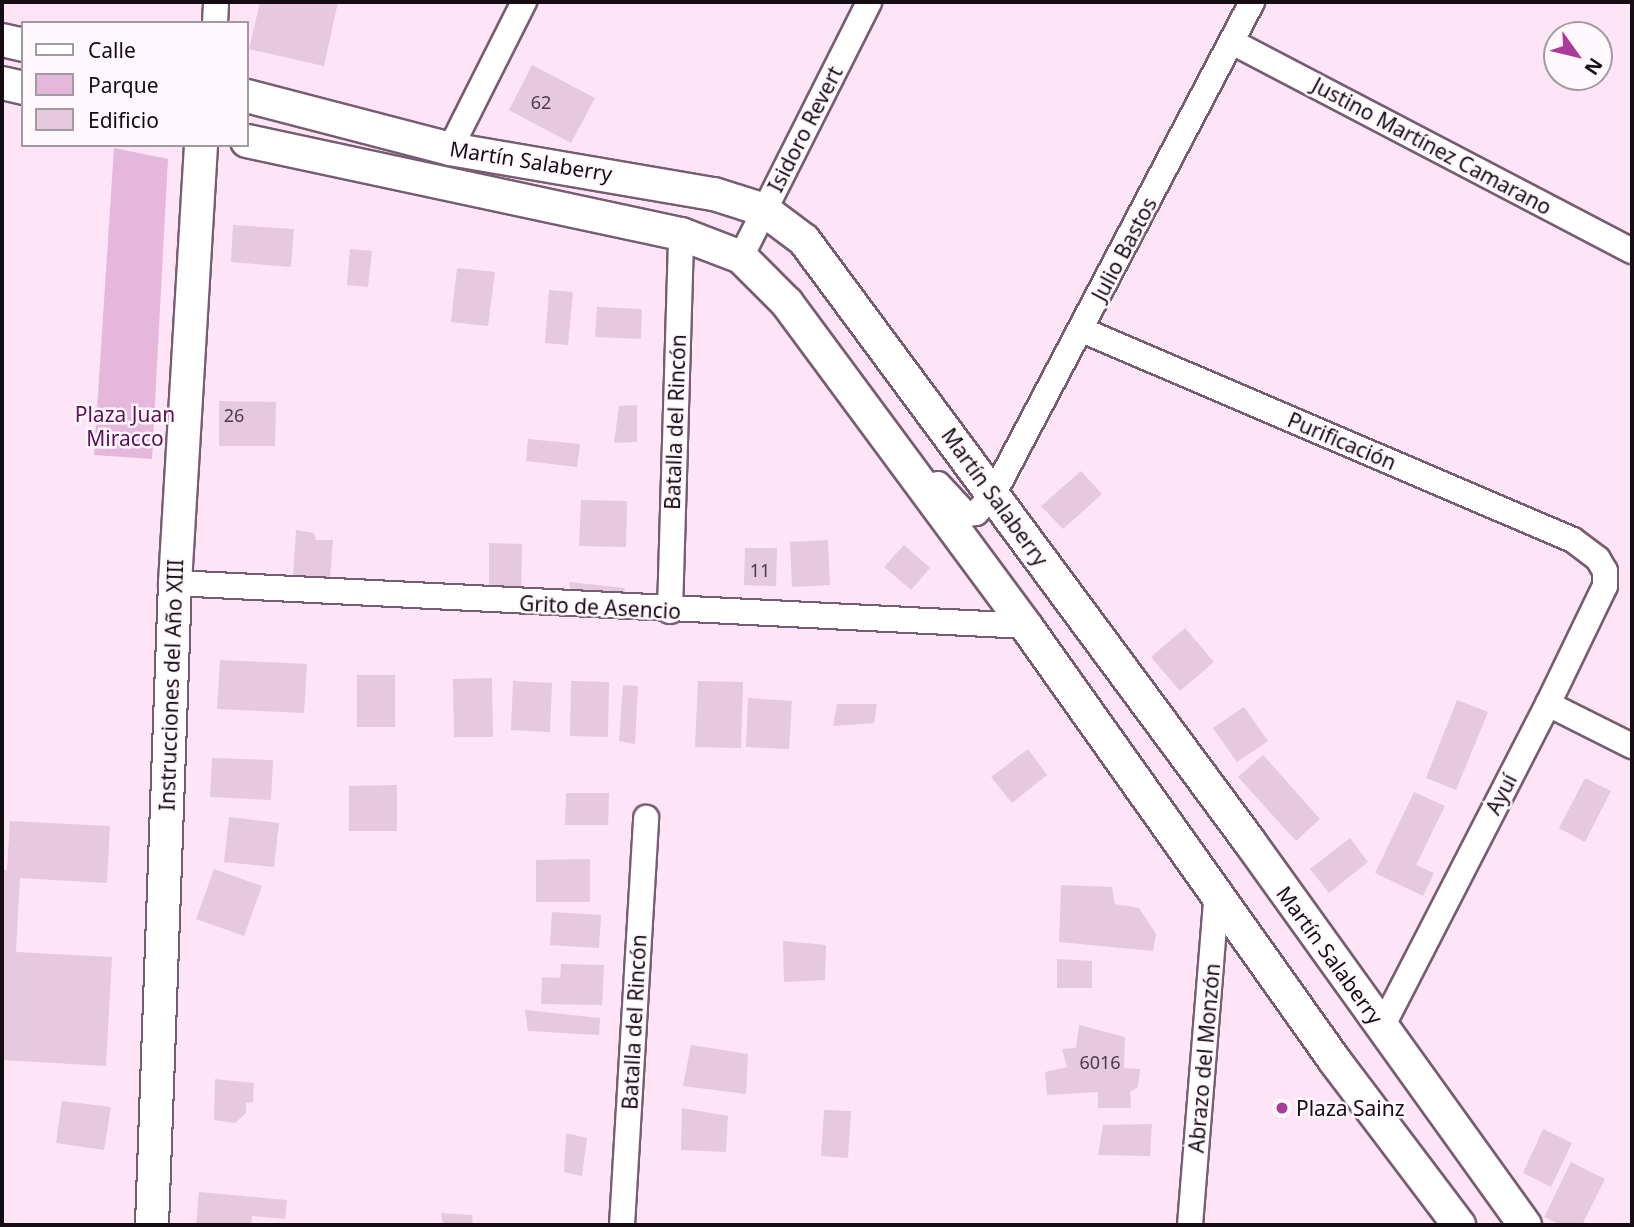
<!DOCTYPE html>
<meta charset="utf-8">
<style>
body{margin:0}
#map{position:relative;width:1634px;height:1227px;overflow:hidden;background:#fde5f7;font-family:"Noto Sans",sans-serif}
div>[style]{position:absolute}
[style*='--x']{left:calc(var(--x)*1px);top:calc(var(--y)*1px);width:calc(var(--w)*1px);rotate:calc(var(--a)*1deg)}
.green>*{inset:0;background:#e6b7dc}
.building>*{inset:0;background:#e6c8df}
.roads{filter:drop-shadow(2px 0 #775d71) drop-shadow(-2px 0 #775d71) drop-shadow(0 2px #775d71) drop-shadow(0 -2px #775d71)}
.minor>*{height:24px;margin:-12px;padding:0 12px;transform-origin:12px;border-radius:12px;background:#fff}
.tertiary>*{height:32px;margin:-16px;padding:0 16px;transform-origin:16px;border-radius:16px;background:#fff}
.dots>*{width:19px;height:19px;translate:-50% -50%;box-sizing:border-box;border:4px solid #fff8fd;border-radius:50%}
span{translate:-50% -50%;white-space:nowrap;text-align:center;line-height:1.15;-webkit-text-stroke:5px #fff8fd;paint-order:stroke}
.number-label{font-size:18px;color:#4a3b47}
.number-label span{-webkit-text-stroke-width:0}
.street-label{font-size:21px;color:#160c14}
.park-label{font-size:21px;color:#610e57}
.poi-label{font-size:21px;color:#160c14}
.left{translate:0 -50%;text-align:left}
.frame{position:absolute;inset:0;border:4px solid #160c14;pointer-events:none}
.legend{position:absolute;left:21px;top:21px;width:228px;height:126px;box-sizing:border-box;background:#fff8fd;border:2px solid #a29aa0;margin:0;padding:9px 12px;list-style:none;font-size:21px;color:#160c14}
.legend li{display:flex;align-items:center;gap:14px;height:35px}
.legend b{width:35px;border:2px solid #a29aa0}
.north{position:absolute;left:1543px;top:21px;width:70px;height:70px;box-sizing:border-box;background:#fff8fd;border:2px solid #a29aa0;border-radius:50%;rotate:124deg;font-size:19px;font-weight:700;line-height:28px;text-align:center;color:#160c14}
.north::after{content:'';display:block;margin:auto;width:24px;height:32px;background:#a93b99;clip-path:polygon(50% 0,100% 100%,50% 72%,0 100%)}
</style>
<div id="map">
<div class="green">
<i style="clip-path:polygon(114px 148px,168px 159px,152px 459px,94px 455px)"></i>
</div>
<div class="building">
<i style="clip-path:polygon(260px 2px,338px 2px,324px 66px,249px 49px)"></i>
<i style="clip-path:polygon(532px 65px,595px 98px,571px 143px,509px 110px)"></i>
<i style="clip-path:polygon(233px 225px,294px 229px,291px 267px,231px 262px)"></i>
<i style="clip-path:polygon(350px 249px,372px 251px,368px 287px,347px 285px)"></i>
<i style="clip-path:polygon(457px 268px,495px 272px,488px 326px,451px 322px)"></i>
<i style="clip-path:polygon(549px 290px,573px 292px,568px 345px,545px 343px)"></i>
<i style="clip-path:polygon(597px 307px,642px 309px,641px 339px,595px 337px)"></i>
<i style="clip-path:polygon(219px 401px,276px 402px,275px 446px,219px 446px)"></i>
<i style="clip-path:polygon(637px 405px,637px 442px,614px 443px,619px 406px)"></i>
<i style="clip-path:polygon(528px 439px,580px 444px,577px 467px,526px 461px)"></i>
<i style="clip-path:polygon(1081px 471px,1102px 494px,1063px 529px,1041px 506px)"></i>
<i style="clip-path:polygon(581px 500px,627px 501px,626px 547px,579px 546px)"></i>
<i style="clip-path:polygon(296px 530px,314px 533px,316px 540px,333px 540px,330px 577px,293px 577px)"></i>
<i style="clip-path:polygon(828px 540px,830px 585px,792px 587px,790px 542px)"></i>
<i style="clip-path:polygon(489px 543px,522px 544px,521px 597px,489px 596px)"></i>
<i style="clip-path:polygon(904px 545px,930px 568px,911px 590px,884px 567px)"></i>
<i style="clip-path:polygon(745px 548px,777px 548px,776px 586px,744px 585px)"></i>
<i style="clip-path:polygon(569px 582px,625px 588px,621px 607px,573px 603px)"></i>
<i style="clip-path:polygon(1185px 628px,1214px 662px,1180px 691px,1151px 657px)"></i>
<i style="clip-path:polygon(220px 660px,307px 664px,304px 713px,217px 709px)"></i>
<i style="clip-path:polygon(357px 675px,395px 675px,395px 727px,357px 727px)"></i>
<i style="clip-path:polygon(492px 678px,493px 737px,454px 737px,453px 679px)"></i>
<i style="clip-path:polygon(513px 681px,552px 683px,550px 732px,511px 730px)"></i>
<i style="clip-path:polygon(571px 681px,609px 682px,608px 737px,570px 736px)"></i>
<i style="clip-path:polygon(698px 681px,743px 682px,741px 748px,695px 747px)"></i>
<i style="clip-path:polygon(623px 685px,638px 686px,635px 744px,619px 741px)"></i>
<i style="clip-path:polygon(748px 698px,792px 701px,789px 749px,746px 747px)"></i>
<i style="clip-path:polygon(1457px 700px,1488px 712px,1456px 790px,1426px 778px)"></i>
<i style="clip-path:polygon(837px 704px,877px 704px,874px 723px,833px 726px)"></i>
<i style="clip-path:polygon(1244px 707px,1268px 741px,1237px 762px,1213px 728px)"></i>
<i style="clip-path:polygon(1028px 749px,1047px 775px,1012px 803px,991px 777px)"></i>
<i style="clip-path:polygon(1263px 755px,1320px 819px,1296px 841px,1238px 777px)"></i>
<i style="clip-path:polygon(212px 758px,273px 760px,271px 800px,210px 797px)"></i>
<i style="clip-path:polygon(1585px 778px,1611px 791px,1585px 842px,1559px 828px)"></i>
<i style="clip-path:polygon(397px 785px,397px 831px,349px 831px,349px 786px)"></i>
<i style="clip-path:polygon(1414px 792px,1445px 806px,1416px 865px,1434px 873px,1423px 896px,1375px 873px)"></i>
<i style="clip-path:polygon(566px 793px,609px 793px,608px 825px,565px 825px)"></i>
<i style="clip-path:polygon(229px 817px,279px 823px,274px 867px,224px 862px)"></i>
<i style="clip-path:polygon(10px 821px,110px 826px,107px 883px,20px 878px,16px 952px,112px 957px,106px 1066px,2px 1060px,2px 870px,7px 870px)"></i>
<i style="clip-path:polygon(1350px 838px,1368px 862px,1329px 893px,1310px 869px)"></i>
<i style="clip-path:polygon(590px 859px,590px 902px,536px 902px,536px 860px)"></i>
<i style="clip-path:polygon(214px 869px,262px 886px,244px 936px,196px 919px)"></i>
<i style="clip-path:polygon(1061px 885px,1112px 887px,1115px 904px,1139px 908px,1156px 934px,1153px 951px,1059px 942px)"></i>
<i style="clip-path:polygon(552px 912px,601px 915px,599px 948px,550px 945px)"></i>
<i style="clip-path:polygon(783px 941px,826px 945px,825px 980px,784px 982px)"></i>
<i style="clip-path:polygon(1057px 959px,1092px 961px,1092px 988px,1057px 988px)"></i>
<i style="clip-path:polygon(561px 964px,604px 965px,602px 1005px,541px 1004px,542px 977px,560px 978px)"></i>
<i style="clip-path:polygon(525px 1010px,600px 1018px,599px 1035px,528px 1031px)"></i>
<i style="clip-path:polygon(1079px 1025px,1125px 1037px,1124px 1068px,1140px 1069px,1138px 1087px,1130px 1092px,1131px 1108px,1098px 1108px,1098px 1092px,1047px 1095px,1045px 1072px,1067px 1067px,1062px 1049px,1076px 1048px)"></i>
<i style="clip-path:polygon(691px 1045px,748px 1054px,746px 1094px,683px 1086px)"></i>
<i style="clip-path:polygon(215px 1079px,254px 1083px,253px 1102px,246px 1103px,246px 1113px,235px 1123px,214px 1120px)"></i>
<i style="clip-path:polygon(62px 1101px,111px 1107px,104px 1150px,56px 1143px)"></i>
<i style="clip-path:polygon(682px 1108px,728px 1116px,726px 1152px,681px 1150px)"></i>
<i style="clip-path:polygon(824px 1110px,851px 1111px,848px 1158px,821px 1156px)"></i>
<i style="clip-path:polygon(1152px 1124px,1150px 1156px,1098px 1155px,1103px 1125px)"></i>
<i style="clip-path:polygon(1543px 1129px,1572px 1143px,1551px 1187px,1523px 1173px)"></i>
<i style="clip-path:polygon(566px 1133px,587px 1138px,582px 1176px,564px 1172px)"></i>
<i style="clip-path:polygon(1571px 1162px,1605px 1179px,1582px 1225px,1561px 1225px,1544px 1217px)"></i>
<i style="clip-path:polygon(199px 1192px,287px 1200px,285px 1219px,252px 1216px,251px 1225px,196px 1225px)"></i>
<i style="clip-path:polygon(441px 1213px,472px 1215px,473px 1225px,443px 1225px)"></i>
</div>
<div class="roads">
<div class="minor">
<i style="--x:215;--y:23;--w:21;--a:-87"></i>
<i style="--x:1232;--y:42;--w:451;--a:27.6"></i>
<i style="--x:450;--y:149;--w:165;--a:-63.3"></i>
<i style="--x:741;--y:257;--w:285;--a:-63.3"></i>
<i style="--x:1082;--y:330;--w:534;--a:23.16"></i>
<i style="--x:1573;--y:540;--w:31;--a:37"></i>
<i style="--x:1598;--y:559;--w:14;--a:60"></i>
<i style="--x:1605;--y:571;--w:15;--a:90"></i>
<i style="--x:1605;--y:586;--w:131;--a:115.8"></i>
<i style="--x:1548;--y:704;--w:363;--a:117.2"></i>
<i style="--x:938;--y:484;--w:41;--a:47"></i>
<i style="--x:966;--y:514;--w:10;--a:-6"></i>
<i style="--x:976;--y:513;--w:25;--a:-47"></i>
<i style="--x:993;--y:495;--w:557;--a:-62.28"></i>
<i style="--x:175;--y:583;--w:852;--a:2.89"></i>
<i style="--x:670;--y:611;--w:377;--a:-88.3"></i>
<i style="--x:1548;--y:704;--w:94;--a:26.6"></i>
<i style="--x:622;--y:1225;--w:408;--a:-86.6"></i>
<i style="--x:1190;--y:1225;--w:335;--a:-85.4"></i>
</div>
<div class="tertiary">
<i style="--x:2;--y:40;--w:22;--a:13"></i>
<i style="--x:2;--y:83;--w:22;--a:13"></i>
<i style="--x:247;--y:96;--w:210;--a:14.6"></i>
<i style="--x:450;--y:149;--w:268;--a:9.7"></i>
<i style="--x:714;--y:194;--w:52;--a:17.7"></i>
<i style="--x:764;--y:210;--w:50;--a:36.9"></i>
<i style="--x:804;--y:240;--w:748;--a:53.48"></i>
<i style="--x:1249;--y:841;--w:473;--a:54.3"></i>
<i style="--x:247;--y:141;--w:444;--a:12.1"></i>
<i style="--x:681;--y:234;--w:64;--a:21"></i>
<i style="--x:741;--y:257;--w:65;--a:45"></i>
<i style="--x:787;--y:303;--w:402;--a:53.5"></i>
<i style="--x:1026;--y:626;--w:534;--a:54.61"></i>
<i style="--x:1335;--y:1061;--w:206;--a:52.9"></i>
<i style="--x:152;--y:1225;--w:642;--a:-87.95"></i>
<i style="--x:175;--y:583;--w:439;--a:-86.6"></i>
</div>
</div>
<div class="dots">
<i style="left:1282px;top:1108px;background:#a93b99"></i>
</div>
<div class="number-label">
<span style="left:541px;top:102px">62</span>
<span style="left:234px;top:415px">26</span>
<span style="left:760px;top:570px">11</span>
<span style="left:1100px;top:1062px">6016</span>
</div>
<div class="street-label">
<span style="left:805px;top:129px;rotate:-63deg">Isidoro Revert</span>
<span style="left:1432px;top:146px;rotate:28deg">Justino Martínez Camarano</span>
<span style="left:531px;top:161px;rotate:9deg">Martín Salaberry</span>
<span style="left:1124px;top:249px;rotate:-62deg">Julio Bastos</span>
<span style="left:675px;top:422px;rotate:-88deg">Batalla del Rincón</span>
<span style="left:1342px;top:441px;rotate:23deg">Purificación</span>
<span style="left:995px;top:497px;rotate:54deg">Martín Salaberry</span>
<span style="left:600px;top:607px;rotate:3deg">Grito de Asencio</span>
<span style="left:171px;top:685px;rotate:-88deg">Instrucciones del Año XIII</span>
<span style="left:1501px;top:794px;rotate:-63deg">Ayuí</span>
<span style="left:1330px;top:955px;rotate:54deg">Martín Salaberry</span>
<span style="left:634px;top:1022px;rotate:-87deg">Batalla del Rincón</span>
<span style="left:1204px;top:1058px;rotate:-85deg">Abrazo del Monzón</span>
</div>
<div class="park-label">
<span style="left:125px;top:426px">Plaza Juan<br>Miracco</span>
</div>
<div class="poi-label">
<span class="left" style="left:1296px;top:1108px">Plaza Sainz</span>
</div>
<div class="frame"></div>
<ul class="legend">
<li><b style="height:9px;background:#fff"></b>Calle</li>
<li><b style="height:19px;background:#e6b7dc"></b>Parque</li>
<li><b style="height:19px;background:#e6c8df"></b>Edificio</li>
</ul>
<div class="north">N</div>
</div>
